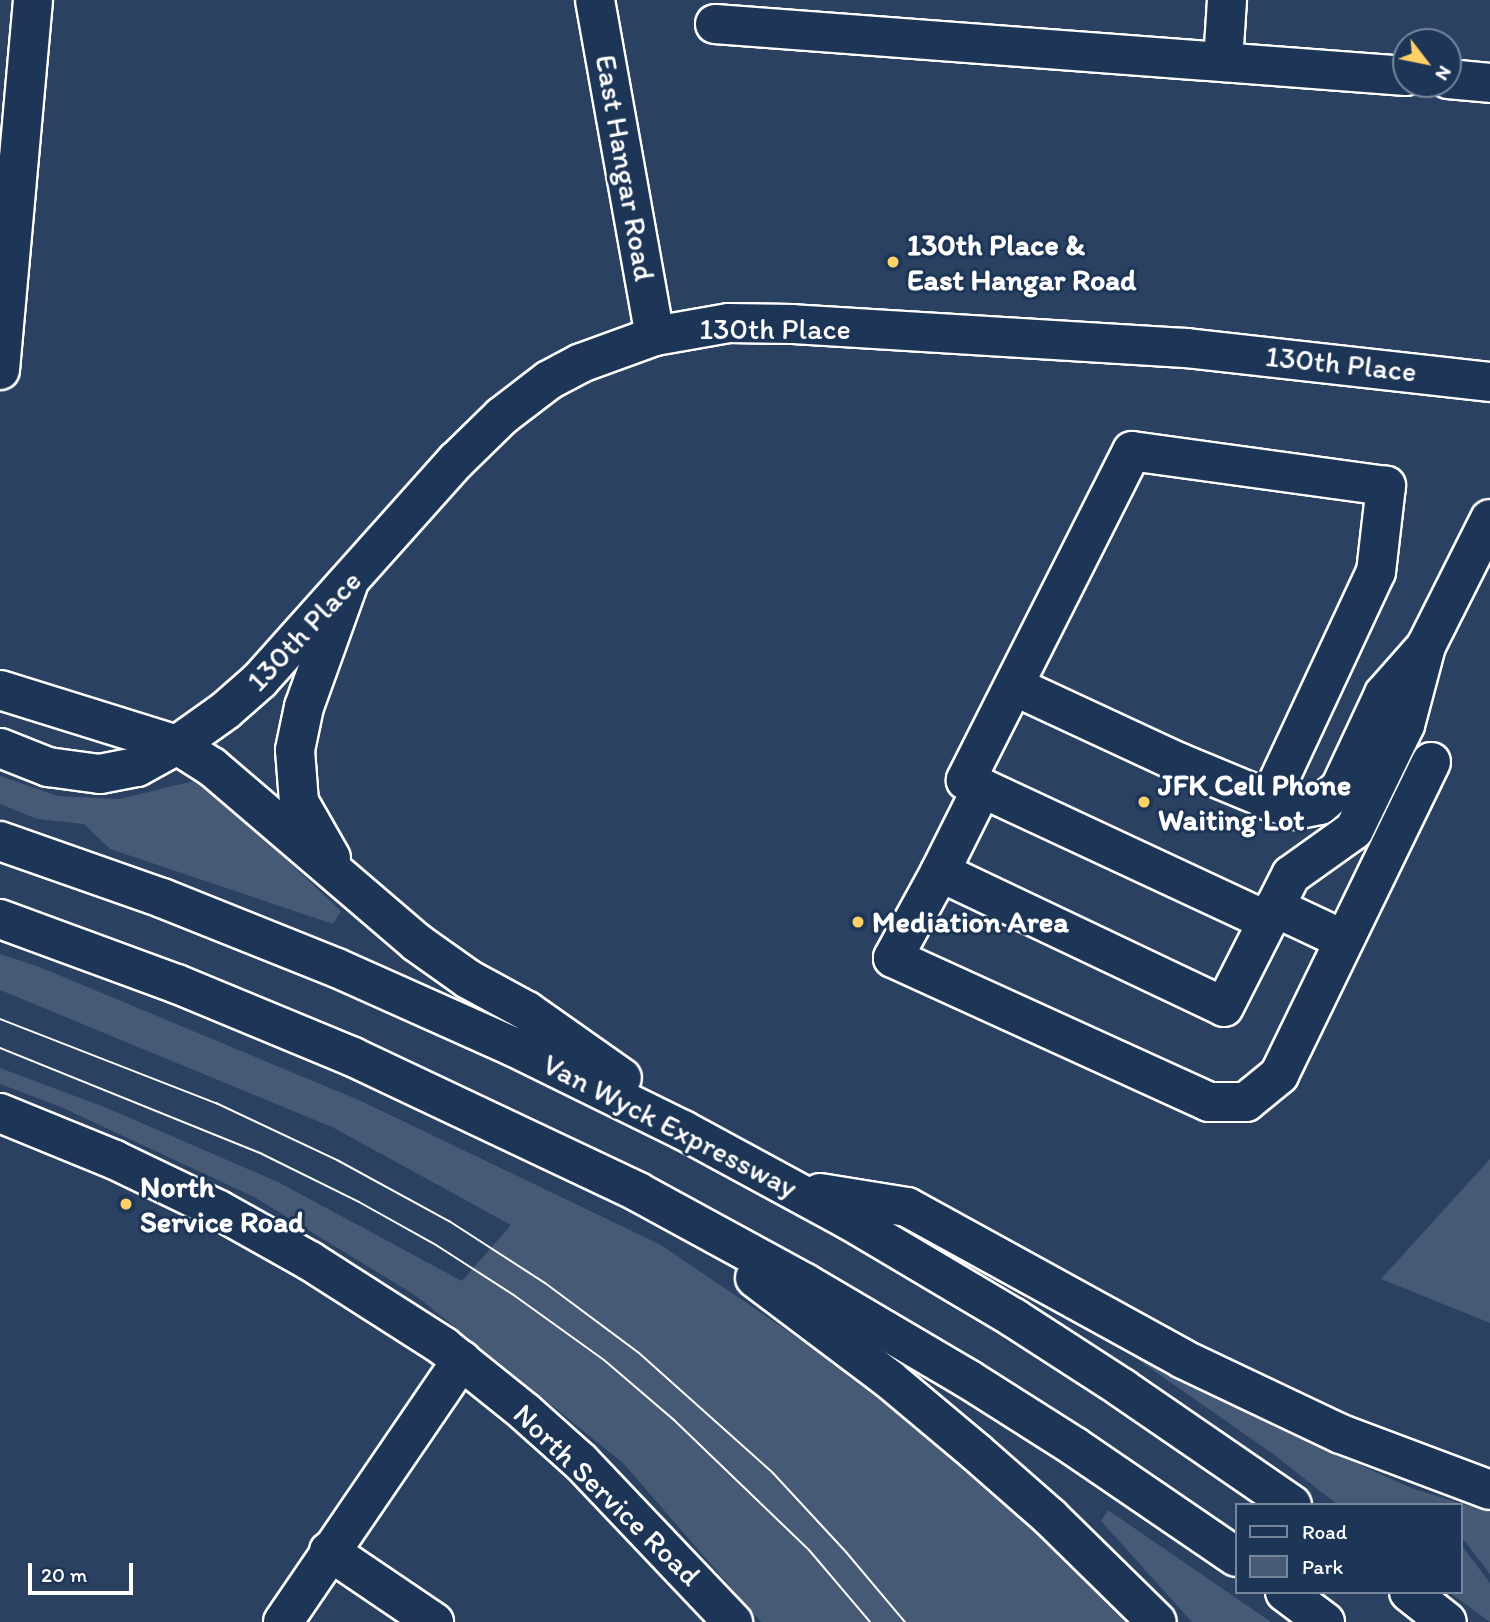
<!DOCTYPE html>
<style>
body{margin:0}
#map{position:relative;width:1490px;height:1622px;overflow:hidden;background:#2a4161;font-family:Itim,sans-serif}
div>[style]{position:absolute}
[style*='--x']{left:calc(var(--x)*1px);top:calc(var(--y)*1px);width:calc(var(--w)*1px);rotate:calc(var(--a)*1deg)}
.green>*{inset:0;background:#465975}
.roads{filter:drop-shadow(2px 0 #fff) drop-shadow(-2px 0 #fff) drop-shadow(0 2px #fff) drop-shadow(0 -2px #fff)}
.minor>*{height:38px;margin:-19px;padding:0 19px;transform-origin:19px;border-radius:19px;background:#1d3557}
.highway>*{height:38px;margin:-19px;padding:0 19px;transform-origin:19px;border-radius:19px;background:#1d3557}
.tram>*{height:2px;margin:-1px;padding:0 1px;transform-origin:1px;border-radius:1px;background:#fff}
.dots>*{width:19px;height:19px;translate:-50% -50%;box-sizing:border-box;border:4px solid #1d3557;border-radius:50%}
span{translate:-50% -50%;white-space:nowrap;text-align:center;line-height:1.15;-webkit-text-stroke:6px #1d3557;paint-order:stroke}
.street-label{font-size:30px;color:#fff}
.poi-label{font-size:30px;color:#fff;font-weight:700}
.left{translate:0 -50%;text-align:left}
.legend{position:absolute;left:1235px;top:1503px;width:228px;height:91px;box-sizing:border-box;background:#1d3557;border:2px solid #77869a;margin:0;padding:9px 12px;list-style:none;font-size:21px;color:#fff}
.legend li{display:flex;align-items:center;gap:14px;height:35px}
.legend b{width:35px;border:2px solid #77869a}
.north{position:absolute;left:1392px;top:28px;width:70px;height:70px;box-sizing:border-box;background:#1d3557;border:2px solid #77869a;border-radius:50%;rotate:122deg;font-size:19px;font-weight:700;line-height:28px;text-align:center;color:#fff}
.north::after{content:'';display:block;margin:auto;width:24px;height:32px;background:#ffd166;clip-path:polygon(50% 0,100% 100%,50% 72%,0 100%)}
.scale{position:absolute;left:28px;top:1563px;width:105px;height:32px;box-sizing:border-box;border:4px solid #fff;border-top:0;padding-left:9px;font-size:21px;line-height:24px;white-space:nowrap;color:#fff;-webkit-text-stroke:5px #1d3557;paint-order:stroke}
</style>
<div id="map">
<div class="green">
<i style="clip-path:polygon(0 776px,58px 796px,119px 799px,194px 781px,207px 785px,341px 911px,333px 924px,110px 849px,84px 824px,37px 819px,0 804px)"></i>
<i style="clip-path:polygon(0 954px,37px 966px,361px 1101px,661px 1245px,869px 1386px,1086px 1576px,1126px 1622px,761px 1622px,623px 1463px,415px 1295px,254px 1197px,61px 1107px,0 1084px,0 1068px,107px 1108px,278px 1182px,462px 1281px,511px 1225px,332px 1127px,0 990px)"></i>
<i style="clip-path:polygon(1490px 1159px,1490px 1323px,1381px 1279px)"></i>
<i style="clip-path:polygon(1117px 1345px,1279px 1429px,1414px 1489px,1490px 1512px,1490px 1574px,1460px 1535px,1460px 1505px,1338px 1505px,1273px 1454px)"></i>
<i style="clip-path:polygon(1108px 1510px,1156px 1543px,1271px 1622px,1192px 1622px,1101px 1521px)"></i>
<i style="clip-path:polygon(1460px 1543px,1490px 1583px,1490px 1622px,1449px 1592px,1460px 1592px)"></i>
</div>
<div class="roads">
<div class="minor">
<i style="--x:595;--y:0;--w:341;--a:79.9"></i>
<i style="--x:715;--y:24;--w:693;--a:4.3"></i>
<i style="--x:1223;--y:62;--w:62;--a:-86.3"></i>
<i style="--x:1448;--y:79;--w:42;--a:5.4"></i>
<i style="--x:0;--y:370;--w:371;--a:-84.9"></i>
<i style="--x:1014;--y:686;--w:181;--a:24.9"></i>
<i style="--x:1178;--y:762;--w:126;--a:22.5"></i>
<i style="--x:1294;--y:810;--w:26;--a:-11"></i>
<i style="--x:1320;--y:805;--w:26;--a:-40"></i>
<i style="--x:1340;--y:788;--w:104;--a:-64.9"></i>
<i style="--x:1384;--y:694;--w:56;--a:-48.6"></i>
<i style="--x:0;--y:690;--w:185;--a:17.3"></i>
<i style="--x:0;--y:748;--w:52;--a:21.6"></i>
<i style="--x:48;--y:767;--w:52;--a:7.7"></i>
<i style="--x:100;--y:774;--w:38;--a:-11"></i>
<i style="--x:137;--y:767;--w:46;--a:-28.8"></i>
<i style="--x:177;--y:745;--w:60;--a:-35.5"></i>
<i style="--x:226;--y:710;--w:45;--a:-41.4"></i>
<i style="--x:260;--y:680;--w:294;--a:-48.2"></i>
<i style="--x:456;--y:461;--w:64;--a:-44.4"></i>
<i style="--x:502;--y:416;--w:59;--a:-37.5"></i>
<i style="--x:549;--y:380;--w:36;--a:-28"></i>
<i style="--x:581;--y:363;--w:79;--a:-20"></i>
<i style="--x:655;--y:336;--w:75;--a:-10"></i>
<i style="--x:729;--y:323;--w:63;--a:0.9"></i>
<i style="--x:792;--y:324;--w:395;--a:3.5"></i>
<i style="--x:1186;--y:348;--w:306;--a:6.4"></i>
<i style="--x:982;--y:788;--w:315;--a:25"></i>
<i style="--x:1269;--y:801;--w:253;--a:-65"></i>
<i style="--x:1376;--y:572;--w:87;--a:-83.4"></i>
<i style="--x:1386;--y:486;--w:256;--a:-172.2"></i>
<i style="--x:1132;--y:451;--w:369;--a:116.8"></i>
<i style="--x:966;--y:780;--w:18;--a:27"></i>
<i style="--x:982;--y:788;--w:94;--a:116.6"></i>
<i style="--x:940;--y:872;--w:314;--a:25.4"></i>
<i style="--x:1224;--y:1007;--w:148;--a:-63.1"></i>
<i style="--x:1291;--y:875;--w:77;--a:-35.5"></i>
<i style="--x:1354;--y:830;--w:117;--a:-64.1"></i>
<i style="--x:1405;--y:725;--w:82;--a:-75.1"></i>
<i style="--x:1426;--y:646;--w:142;--a:-63.3"></i>
<i style="--x:940;--y:872;--w:98;--a:118.7"></i>
<i style="--x:893;--y:958;--w:347;--a:24.5"></i>
<i style="--x:1209;--y:1102;--w:37;--a:0"></i>
<i style="--x:1246;--y:1102;--w:43;--a:-39.3"></i>
<i style="--x:1279;--y:1075;--w:348;--a:-64.1"></i>
<i style="--x:1274;--y:907;--w:77;--a:25.2"></i>
<i style="--x:0;--y:1113;--w:124;--a:22.2"></i>
<i style="--x:115;--y:1160;--w:115;--a:25.7"></i>
<i style="--x:219;--y:1210;--w:104;--a:29.3"></i>
<i style="--x:310;--y:1261;--w:158;--a:32.6"></i>
<i style="--x:443;--y:1346;--w:105;--a:38.8"></i>
<i style="--x:525;--y:1412;--w:75;--a:41.8"></i>
<i style="--x:581;--y:1462;--w:221;--a:46.5"></i>
<i style="--x:329;--y:1551;--w:127;--a:34.1"></i>
<i style="--x:283;--y:1622;--w:317;--a:-55.7"></i>
</div>
<div class="highway">
<i style="--x:177;--y:745;--w:41;--a:32.2"></i>
<i style="--x:212;--y:767;--w:269;--a:40.6"></i>
<i style="--x:416;--y:942;--w:64;--a:35.4"></i>
<i style="--x:468;--y:979;--w:67;--a:28.5"></i>
<i style="--x:527;--y:1011;--w:116;--a:35.2"></i>
<i style="--x:0;--y:841;--w:172;--a:19.4"></i>
<i style="--x:162;--y:898;--w:188;--a:21.8"></i>
<i style="--x:337;--y:968;--w:194;--a:24.1"></i>
<i style="--x:514;--y:1047;--w:188;--a:26.2"></i>
<i style="--x:683;--y:1130;--w:189;--a:28.5"></i>
<i style="--x:849;--y:1220;--w:192;--a:30.7"></i>
<i style="--x:1014;--y:1318;--w:129;--a:32.9"></i>
<i style="--x:1122;--y:1388;--w:206;--a:34.5"></i>
<i style="--x:331;--y:858;--w:64;--a:-119.7"></i>
<i style="--x:299;--y:802;--w:52;--a:-94.4"></i>
<i style="--x:295;--y:750;--w:44;--a:-78.2"></i>
<i style="--x:304;--y:707;--w:130;--a:-70.2"></i>
<i style="--x:0;--y:919;--w:189;--a:20.2"></i>
<i style="--x:177;--y:984;--w:191;--a:22.5"></i>
<i style="--x:353;--y:1057;--w:315;--a:25.3"></i>
<i style="--x:638;--y:1192;--w:190;--a:28.6"></i>
<i style="--x:805;--y:1283;--w:189;--a:30.5"></i>
<i style="--x:968;--y:1379;--w:127;--a:32.4"></i>
<i style="--x:1075;--y:1447;--w:195;--a:34.3"></i>
<i style="--x:820;--y:1193;--w:88;--a:9.1"></i>
<i style="--x:907;--y:1207;--w:315;--a:28.8"></i>
<i style="--x:1183;--y:1359;--w:175;--a:25.4"></i>
<i style="--x:1341;--y:1434;--w:159;--a:20.6"></i>
<i style="--x:755;--y:1278;--w:168;--a:37"></i>
<i style="--x:889;--y:1379;--w:114;--a:40"></i>
<i style="--x:976;--y:1452;--w:100;--a:41.3"></i>
<i style="--x:1051;--y:1518;--w:148;--a:44.5"></i>
<i style="--x:1285;--y:1592;--w:50;--a:36.9"></i>
<i style="--x:1409;--y:1592;--w:48;--a:38.3"></i>
</div>
</div>
<div class="tram">
<i style="--x:0;--y:1019;--w:232;--a:21.3"></i>
<i style="--x:216;--y:1103;--w:134;--a:25.2"></i>
<i style="--x:337;--y:1160;--w:128;--a:28.6"></i>
<i style="--x:449;--y:1221;--w:114;--a:32.9"></i>
<i style="--x:545;--y:1283;--w:117;--a:36.7"></i>
<i style="--x:639;--y:1353;--w:178;--a:41.8"></i>
<i style="--x:772;--y:1472;--w:109;--a:47.2"></i>
<i style="--x:846;--y:1552;--w:92;--a:49.9"></i>
<i style="--x:0;--y:1048;--w:283;--a:22"></i>
<i style="--x:262;--y:1154;--w:108;--a:26.3"></i>
<i style="--x:359;--y:1202;--w:88;--a:29.2"></i>
<i style="--x:436;--y:1245;--w:94;--a:32.8"></i>
<i style="--x:515;--y:1296;--w:110;--a:35.7"></i>
<i style="--x:604;--y:1360;--w:92;--a:40.6"></i>
<i style="--x:674;--y:1420;--w:187;--a:43.9"></i>
<i style="--x:809;--y:1550;--w:94;--a:49.7"></i>
</div>
<div class="dots">
<i style="left:893px;top:262px;background:#ffd166"></i>
<i style="left:1144px;top:802px;background:#ffd166"></i>
<i style="left:858px;top:922px;background:#ffd166"></i>
<i style="left:126px;top:1204px;background:#ffd166"></i>
</div>
<div class="street-label">
<span style="left:625px;top:168px;rotate:80deg">East Hangar Road</span>
<span style="left:775px;top:329px">130th Place</span>
<span style="left:1341px;top:364px;rotate:6deg">130th Place</span>
<span style="left:304px;top:631px;rotate:-47deg">130th Place</span>
<span style="left:670px;top:1126px;rotate:27deg">Van Wyck Expressway</span>
<span style="left:607px;top:1495px;rotate:44deg">North Service Road</span>
</div>
<div class="poi-label">
<span class="left" style="left:907px;top:262px">130th Place &amp;<br>East Hangar Road</span>
<span class="left" style="left:1158px;top:802px">JFK Cell Phone<br>Waiting Lot</span>
<span class="left" style="left:872px;top:922px">Mediation Area</span>
<span class="left" style="left:140px;top:1204px">North<br>Service Road</span>
</div>
<ul class="legend">
<li><b style="height:9px;background:#1d3557"></b>Road</li>
<li><b style="height:19px;background:#465975"></b>Park</li>
</ul>
<div class="north">N</div>
<div class="scale">20 m</div>
</div>
